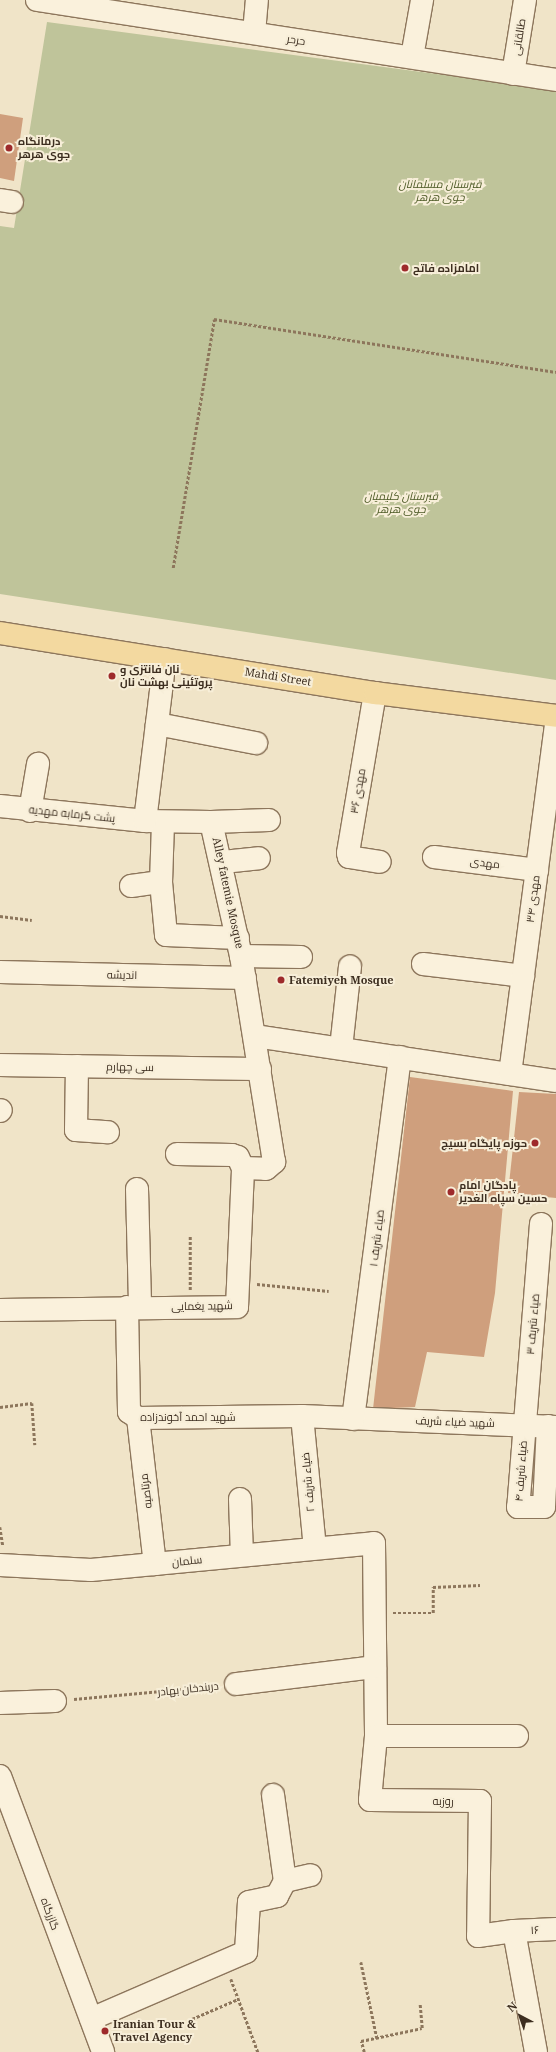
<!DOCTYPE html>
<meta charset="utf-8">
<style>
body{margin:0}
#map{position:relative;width:556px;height:2052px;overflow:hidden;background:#f0e4c8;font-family:"Noto Serif",Cairo,serif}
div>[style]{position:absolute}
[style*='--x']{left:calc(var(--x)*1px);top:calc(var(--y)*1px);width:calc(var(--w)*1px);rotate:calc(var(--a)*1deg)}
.cemetery>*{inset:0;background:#bfc49a}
.building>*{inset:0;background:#cf9f7d}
.path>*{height:2.5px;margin-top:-1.25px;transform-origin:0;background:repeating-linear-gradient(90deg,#8d765c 0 3px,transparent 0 5px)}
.roads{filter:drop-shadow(1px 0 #8d765c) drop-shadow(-1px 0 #8d765c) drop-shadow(0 1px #8d765c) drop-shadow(0 -1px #8d765c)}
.minor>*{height:22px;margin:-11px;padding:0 11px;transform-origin:11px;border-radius:11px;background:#faf1dc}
.major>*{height:22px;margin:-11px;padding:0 11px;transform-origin:11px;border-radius:11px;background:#f3d9a0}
.dots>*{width:11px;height:11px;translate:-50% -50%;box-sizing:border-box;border:2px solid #f7eed8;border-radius:50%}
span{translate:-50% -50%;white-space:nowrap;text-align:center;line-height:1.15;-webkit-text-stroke:4px #f7eed8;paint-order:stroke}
.street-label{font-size:11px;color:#3d2e20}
.poi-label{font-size:11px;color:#3d2e20;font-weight:700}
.left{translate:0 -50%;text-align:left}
.right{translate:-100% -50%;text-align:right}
.park-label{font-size:11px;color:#4d5a26;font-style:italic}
.north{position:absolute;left:500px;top:1996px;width:40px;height:40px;-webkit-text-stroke:3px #f7eed8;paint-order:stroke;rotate:319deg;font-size:11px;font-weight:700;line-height:16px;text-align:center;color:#3d2e20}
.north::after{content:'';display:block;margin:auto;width:14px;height:18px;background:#3d2e20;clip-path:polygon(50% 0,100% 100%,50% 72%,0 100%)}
</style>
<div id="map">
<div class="cemetery">
<i style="clip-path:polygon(47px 22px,556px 90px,556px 680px,0 594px,0 226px,14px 228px)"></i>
</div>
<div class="building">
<i style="clip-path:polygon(0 114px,23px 118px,14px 181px,0 178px)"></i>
<i style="clip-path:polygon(410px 1077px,513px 1091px,495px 1293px,484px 1357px,427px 1352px,415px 1407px,373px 1409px)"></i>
<i style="clip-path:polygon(519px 1092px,556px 1094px,556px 1198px,508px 1193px)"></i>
</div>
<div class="path">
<i style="--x:173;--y:568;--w:252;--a:-80.6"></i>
<i style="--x:214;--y:319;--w:346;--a:8.8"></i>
<i style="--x:0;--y:916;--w:32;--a:7"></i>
<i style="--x:257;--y:1284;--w:72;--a:5.6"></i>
<i style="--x:190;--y:1290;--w:55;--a:-90"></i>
<i style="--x:0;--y:1407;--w:32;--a:-7"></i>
<i style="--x:32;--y:1403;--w:42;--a:85.9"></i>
<i style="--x:0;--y:1527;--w:19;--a:81"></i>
<i style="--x:393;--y:1613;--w:40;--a:0"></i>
<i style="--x:433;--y:1613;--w:26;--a:-90"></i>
<i style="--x:433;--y:1587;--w:47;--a:-2.4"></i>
<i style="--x:74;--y:1699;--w:145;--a:-5.2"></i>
<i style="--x:361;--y:1962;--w:78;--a:78.1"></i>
<i style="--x:231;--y:1979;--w:78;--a:69.7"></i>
<i style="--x:192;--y:2019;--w:50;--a:-23.5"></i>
<i style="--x:364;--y:2052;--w:11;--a:-105"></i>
<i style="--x:361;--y:2041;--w:62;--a:-12"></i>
<i style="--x:422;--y:2028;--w:25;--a:-95"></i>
</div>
<div class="roads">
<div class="minor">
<i style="--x:37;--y:0;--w:525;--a:8.76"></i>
<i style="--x:254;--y:33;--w:33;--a:-85"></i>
<i style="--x:412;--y:57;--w:58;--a:-80"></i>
<i style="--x:513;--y:74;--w:75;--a:-80.8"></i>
<i style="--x:0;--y:200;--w:12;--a:9"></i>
<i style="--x:375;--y:693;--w:162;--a:99.6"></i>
<i style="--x:348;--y:853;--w:4;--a:76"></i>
<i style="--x:349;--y:857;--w:31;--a:9"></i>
<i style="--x:157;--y:724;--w:101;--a:10.9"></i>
<i style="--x:0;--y:806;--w:146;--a:5.9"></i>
<i style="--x:30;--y:811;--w:48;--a:-80.3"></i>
<i style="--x:211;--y:822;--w:58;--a:-2"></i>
<i style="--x:163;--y:823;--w:59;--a:91.9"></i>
<i style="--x:161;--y:882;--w:53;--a:84.6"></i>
<i style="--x:166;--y:935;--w:72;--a:2.4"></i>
<i style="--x:434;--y:857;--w:104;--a:7.2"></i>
<i style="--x:223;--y:862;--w:36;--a:-6"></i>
<i style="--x:131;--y:886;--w:30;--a:-8"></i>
<i style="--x:241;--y:956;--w:60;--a:1"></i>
<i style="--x:423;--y:964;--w:101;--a:6.8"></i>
<i style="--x:0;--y:972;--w:245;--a:1.4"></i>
<i style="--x:255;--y:1036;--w:304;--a:8.5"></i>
<i style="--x:341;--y:1048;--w:82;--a:-83.7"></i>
<i style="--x:0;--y:1065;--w:260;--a:0.9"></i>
<i style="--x:77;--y:1066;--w:64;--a:90.9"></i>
<i style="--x:76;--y:1130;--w:32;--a:4"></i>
<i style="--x:510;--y:1074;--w:352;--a:-82.5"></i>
<i style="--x:0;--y:1111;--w:1;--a:-45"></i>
<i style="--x:177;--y:1154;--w:55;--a:1"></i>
<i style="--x:232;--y:1155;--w:6;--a:18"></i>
<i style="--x:238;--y:1157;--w:12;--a:66"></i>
<i style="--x:137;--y:1189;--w:117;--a:88.5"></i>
<i style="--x:541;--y:1224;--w:284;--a:94.6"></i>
<i style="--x:518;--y:1507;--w:26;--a:0"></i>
<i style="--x:544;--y:1507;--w:81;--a:-87.2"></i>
<i style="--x:127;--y:1307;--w:105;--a:88.9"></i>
<i style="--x:129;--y:1412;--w:11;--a:34"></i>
<i style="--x:138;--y:1418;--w:164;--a:-0.7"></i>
<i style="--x:302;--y:1416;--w:254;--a:2.5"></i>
<i style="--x:0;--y:1310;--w:237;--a:-0.7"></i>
<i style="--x:237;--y:1307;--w:139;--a:-87.5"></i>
<i style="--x:243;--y:1168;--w:23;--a:2"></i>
<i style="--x:266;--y:1169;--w:11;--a:-41"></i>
<i style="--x:274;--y:1162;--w:209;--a:-99.1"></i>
<i style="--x:241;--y:956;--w:137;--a:-102.6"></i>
<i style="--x:211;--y:822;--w:66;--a:-179.1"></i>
<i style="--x:145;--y:821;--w:163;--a:-83"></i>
<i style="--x:302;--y:1416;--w:133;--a:84.4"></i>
<i style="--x:138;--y:1418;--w:147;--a:83.4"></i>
<i style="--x:353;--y:1419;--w:365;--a:-82.6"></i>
<i style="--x:240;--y:1499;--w:56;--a:88"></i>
<i style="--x:0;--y:1565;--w:91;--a:3.1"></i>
<i style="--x:91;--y:1570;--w:284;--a:-5.4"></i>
<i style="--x:374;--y:1543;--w:193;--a:89.4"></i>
<i style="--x:376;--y:1736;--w:64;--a:95.4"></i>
<i style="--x:370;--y:1800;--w:110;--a:0.5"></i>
<i style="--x:480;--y:1801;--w:135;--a:90.8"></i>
<i style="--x:478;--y:1936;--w:36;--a:-8"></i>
<i style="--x:514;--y:1931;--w:123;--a:79.7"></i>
<i style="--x:236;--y:1684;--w:140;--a:-7"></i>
<i style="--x:0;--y:1703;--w:55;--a:-2.1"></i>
<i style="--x:376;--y:1736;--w:141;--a:0"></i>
<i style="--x:0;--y:1776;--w:295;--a:69.5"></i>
<i style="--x:273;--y:1795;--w:87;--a:82.1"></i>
<i style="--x:514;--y:1931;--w:42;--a:-2.7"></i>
<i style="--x:91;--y:2019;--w:169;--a:-23.4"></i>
<i style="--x:246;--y:1952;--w:50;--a:-86.6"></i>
<i style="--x:249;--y:1902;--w:29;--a:-12"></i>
<i style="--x:277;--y:1896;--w:17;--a:-62"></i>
<i style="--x:285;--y:1881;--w:26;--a:-13"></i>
</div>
<div class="major">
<i style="--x:0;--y:633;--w:380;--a:9.1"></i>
<i style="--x:375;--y:693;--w:182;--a:7.2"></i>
</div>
</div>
<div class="dots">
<i style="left:9px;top:148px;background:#9e2a2b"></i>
<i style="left:405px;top:268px;background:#9e2a2b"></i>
<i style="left:112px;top:676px;background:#9e2a2b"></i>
<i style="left:281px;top:980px;background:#9e2a2b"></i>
<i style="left:535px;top:1143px;background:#9e2a2b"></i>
<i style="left:451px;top:1192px;background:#9e2a2b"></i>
<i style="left:105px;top:2031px;background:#9e2a2b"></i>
</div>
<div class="street-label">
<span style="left:519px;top:37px;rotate:-81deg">طالقانی</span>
<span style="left:296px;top:40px;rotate:9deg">حرحر</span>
<span style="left:278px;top:677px;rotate:9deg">Mahdi Street</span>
<span style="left:358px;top:791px;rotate:-80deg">مهدی ۳۶</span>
<span style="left:72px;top:814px;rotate:6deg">پشت گرمابه مهدیه</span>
<span style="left:485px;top:863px;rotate:7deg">مهدی</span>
<span style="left:228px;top:893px;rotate:78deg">Alley fatemie Mosque</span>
<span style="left:533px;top:899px;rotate:-83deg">مهدی ۳۴</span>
<span style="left:122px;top:975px;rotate:1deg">اندیشه</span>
<span style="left:130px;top:1067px;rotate:1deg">سی چهارم</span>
<span style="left:377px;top:1238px;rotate:-83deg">ضیاء شریف ۱</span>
<span style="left:202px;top:1306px;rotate:-1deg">شهید یغمایی</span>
<span style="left:533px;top:1324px;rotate:-85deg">ضیاء شریف ۳</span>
<span style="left:188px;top:1417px">شهید احمد آخوندزاده</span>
<span style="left:455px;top:1422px;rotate:2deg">شهید ضیاء شریف</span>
<span style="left:521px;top:1471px;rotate:-86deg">ضیاء شریف ۴</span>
<span style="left:308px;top:1482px;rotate:-95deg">ضیاء شریف ۲</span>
<span style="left:146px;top:1491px;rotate:-97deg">مرتاصیه</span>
<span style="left:187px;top:1561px;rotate:-6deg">سلمان</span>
<span style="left:188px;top:1689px;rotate:-6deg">دربندخان بهادر</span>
<span style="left:443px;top:1801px">روزبه</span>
<span style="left:50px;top:1914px;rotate:70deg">گازرگاه</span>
<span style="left:535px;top:1930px;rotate:-3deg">۱۶</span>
</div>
<div class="poi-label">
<span class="left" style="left:18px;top:148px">درمانگاه<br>جوی هرهر</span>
<span class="left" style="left:413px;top:268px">امامزاده فاتح</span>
<span class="left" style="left:120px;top:676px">نان فانتزی و<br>پروتئینی بهشت نان</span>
<span class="left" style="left:289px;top:980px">Fatemiyeh Mosque</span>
<span class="right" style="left:527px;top:1143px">حوزه پایگاه بسیج</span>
<span class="left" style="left:459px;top:1192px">پادگان امام<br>حسین سپاه الغدیر</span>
<span class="left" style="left:113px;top:2031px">Iranian Tour &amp;<br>Travel Agency</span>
</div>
<div class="park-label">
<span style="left:440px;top:191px">قبرستان مسلمانان<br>جوی هرهر</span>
<span style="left:401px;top:503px">قبرستان کلیمیان<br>جوی هرهر</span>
</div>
<div class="north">N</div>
</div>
